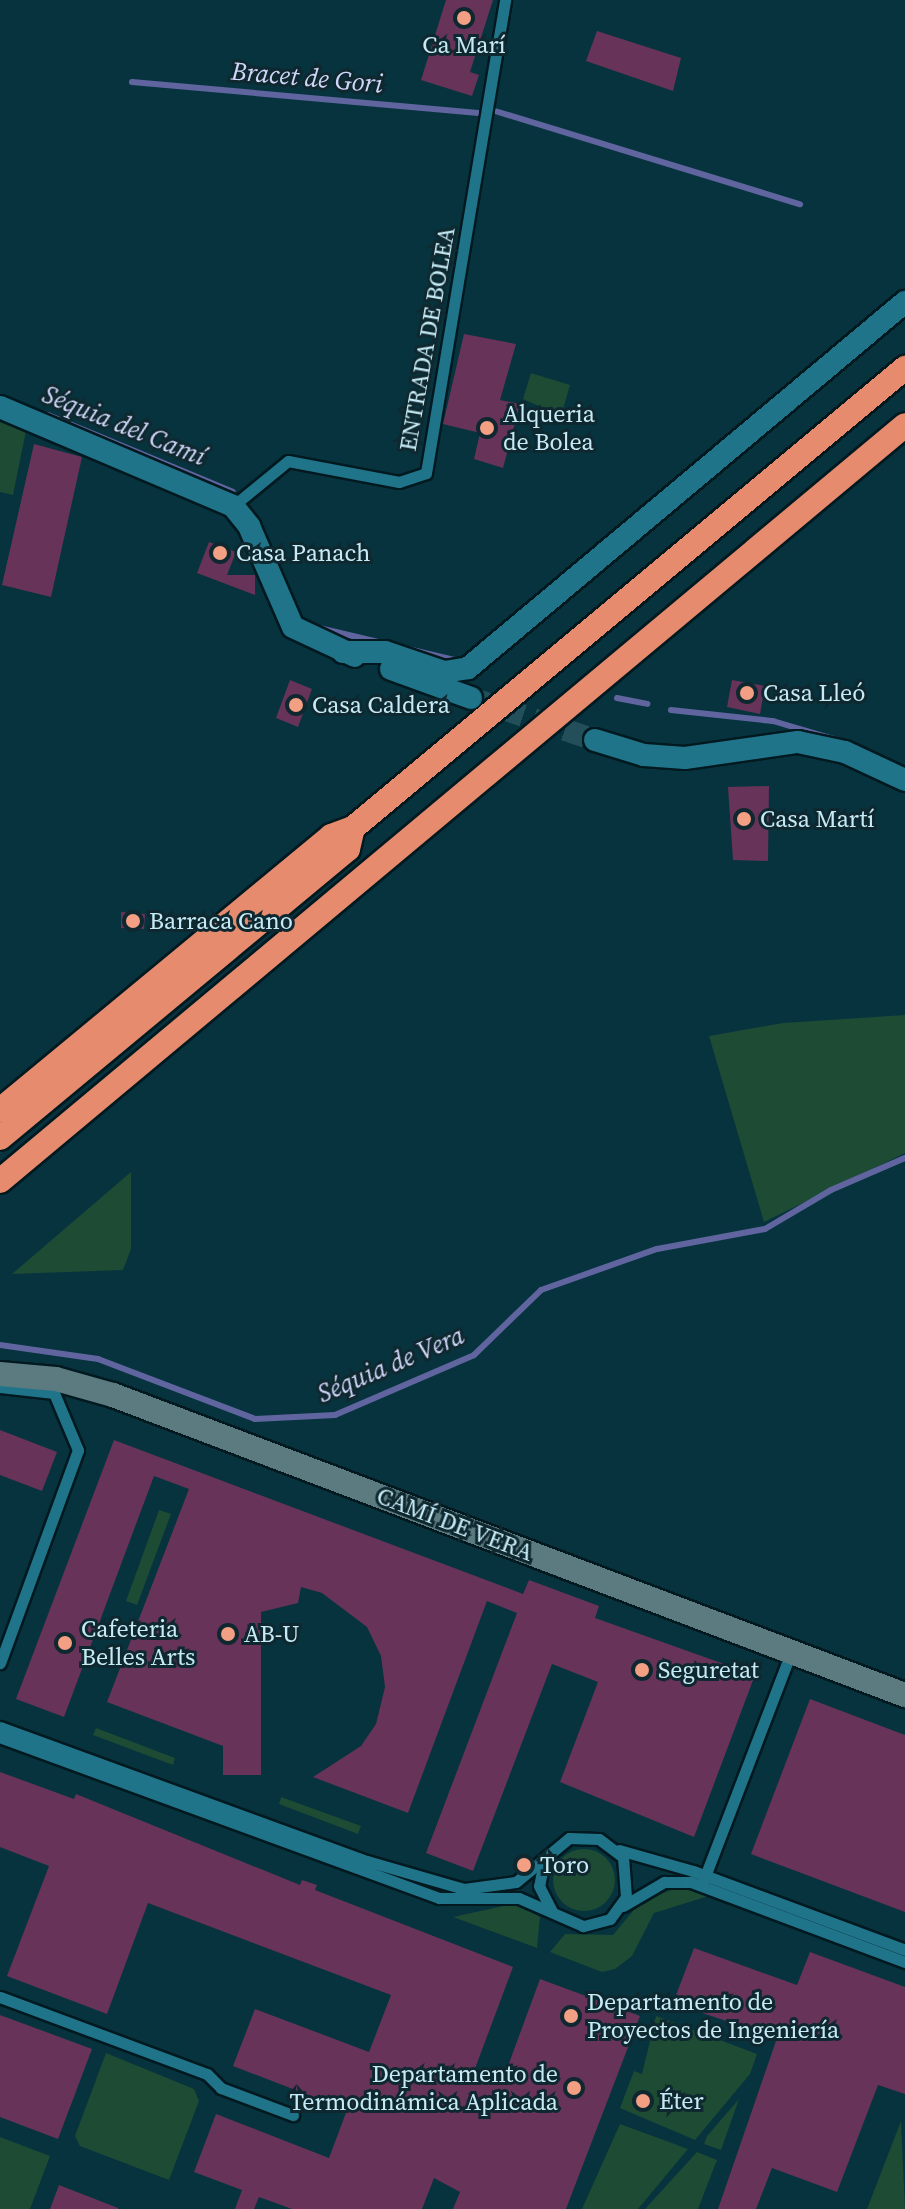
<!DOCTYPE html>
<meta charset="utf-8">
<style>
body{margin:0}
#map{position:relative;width:905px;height:2209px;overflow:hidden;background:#06333e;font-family:"Source Serif 4",serif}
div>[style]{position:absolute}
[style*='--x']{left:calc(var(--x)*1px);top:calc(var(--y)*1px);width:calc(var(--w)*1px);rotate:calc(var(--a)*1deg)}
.green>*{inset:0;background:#1d4b34}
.round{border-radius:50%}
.stream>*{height:6px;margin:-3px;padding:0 3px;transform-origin:3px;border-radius:3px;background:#60659f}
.building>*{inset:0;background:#673359}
.street-tunnel>*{height:22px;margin-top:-11px;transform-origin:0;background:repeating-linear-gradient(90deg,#234f5a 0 22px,transparent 0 33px)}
.roads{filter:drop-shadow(2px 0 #021920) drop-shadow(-2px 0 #021920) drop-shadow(0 2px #021920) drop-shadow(0 -2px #021920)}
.lane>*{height:11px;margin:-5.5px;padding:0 5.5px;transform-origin:5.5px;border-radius:5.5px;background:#207489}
.street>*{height:22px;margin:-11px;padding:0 11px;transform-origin:11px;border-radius:11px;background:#207489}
.secondary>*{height:24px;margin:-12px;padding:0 12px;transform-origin:12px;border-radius:12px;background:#5b7b81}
.highway>*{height:24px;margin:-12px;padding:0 12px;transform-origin:12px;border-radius:12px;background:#e68b6e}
.dots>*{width:22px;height:22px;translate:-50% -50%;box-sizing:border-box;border:4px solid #0f282f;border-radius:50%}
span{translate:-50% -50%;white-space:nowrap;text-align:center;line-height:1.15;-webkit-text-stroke:6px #0f282f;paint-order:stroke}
.poi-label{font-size:24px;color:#c6ebf6}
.left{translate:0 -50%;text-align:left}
.right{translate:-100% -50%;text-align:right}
.street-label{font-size:24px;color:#c6ebf6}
.water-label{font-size:26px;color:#d0d6f8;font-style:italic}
</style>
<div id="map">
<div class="green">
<i style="clip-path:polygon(531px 373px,570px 385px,561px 416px,523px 399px)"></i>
<i style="clip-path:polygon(0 416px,27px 426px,13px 495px,0 492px)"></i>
<i style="clip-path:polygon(905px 1015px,905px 1153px,764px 1222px,709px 1036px,783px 1023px)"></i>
<i style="clip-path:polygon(131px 1172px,131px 1249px,123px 1270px,12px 1274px)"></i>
<i style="clip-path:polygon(159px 1510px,171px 1514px,137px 1605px,126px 1601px)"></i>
<i style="clip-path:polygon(96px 1728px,175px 1758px,173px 1765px,93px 1735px)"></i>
<i style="clip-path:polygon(281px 1797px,361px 1826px,358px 1834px,279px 1804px)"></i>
<i class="round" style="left:553px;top:1849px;width:62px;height:62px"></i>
<i style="clip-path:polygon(681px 1887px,712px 1895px,654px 1913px,632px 1956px,615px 1969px,602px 1972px,550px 1952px,565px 1934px,613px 1935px,643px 1899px)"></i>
<i style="clip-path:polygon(517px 1903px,540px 1917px,537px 1948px,453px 1917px)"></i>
<i style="clip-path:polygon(656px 2016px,757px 2054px,750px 2074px,695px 2140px,620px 2108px,634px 2071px,642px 2074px)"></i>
<i style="clip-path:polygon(106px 2053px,194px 2089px,199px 2101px,169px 2180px,80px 2146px,75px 2136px)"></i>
<i style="clip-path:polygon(739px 2099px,721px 2150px,704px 2144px,707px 2136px)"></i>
<i style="clip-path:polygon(901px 2121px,905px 2209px,867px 2209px)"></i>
<i style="clip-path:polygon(620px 2124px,688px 2149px,638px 2209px,582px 2209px)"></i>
<i style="clip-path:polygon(0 2137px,50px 2156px,30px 2209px,0 2209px)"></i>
<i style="clip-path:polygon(697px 2152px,717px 2160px,698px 2209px,645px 2209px)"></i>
</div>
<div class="stream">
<i style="--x:132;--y:82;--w:348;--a:5.1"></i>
<i style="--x:495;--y:111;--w:319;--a:17"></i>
<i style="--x:48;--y:415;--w:200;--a:22.6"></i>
<i style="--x:319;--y:628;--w:139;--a:13.3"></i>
<i style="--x:617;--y:698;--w:31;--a:11"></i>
<i style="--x:671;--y:710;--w:103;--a:6.2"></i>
<i style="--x:773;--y:721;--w:70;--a:16.6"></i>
<i style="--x:0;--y:1345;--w:99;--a:8.1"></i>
<i style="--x:98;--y:1359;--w:168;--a:20.9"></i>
<i style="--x:255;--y:1419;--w:80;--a:-2.9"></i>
<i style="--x:335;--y:1415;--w:151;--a:-23.3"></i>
<i style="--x:474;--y:1355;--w:93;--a:-44.1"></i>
<i style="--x:541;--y:1290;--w:123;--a:-19.5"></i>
<i style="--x:657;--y:1249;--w:110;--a:-10.5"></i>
<i style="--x:765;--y:1229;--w:77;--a:-30.6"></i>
<i style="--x:831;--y:1190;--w:81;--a:-23.4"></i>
</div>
<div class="building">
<i style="clip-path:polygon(446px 0,493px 0,470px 72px,479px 75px,472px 96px,421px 80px)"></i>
<i style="clip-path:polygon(597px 31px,681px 58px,673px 91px,586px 61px)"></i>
<i style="clip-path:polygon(464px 334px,516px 344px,500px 400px,520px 404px,503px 468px,474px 459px,480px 433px,443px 424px)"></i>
<i style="clip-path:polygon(34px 444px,82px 457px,51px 597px,2px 585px)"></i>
<i style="clip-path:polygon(209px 542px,236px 552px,227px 575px,255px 575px,255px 595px,197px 573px)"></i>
<i style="clip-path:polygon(290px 680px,312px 689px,298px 727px,276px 718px)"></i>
<i style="clip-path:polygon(732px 680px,765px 686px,760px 714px,727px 707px)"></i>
<i style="clip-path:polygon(769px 786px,768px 861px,733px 860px,728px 787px)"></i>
<i style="clip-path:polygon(121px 912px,145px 914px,144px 929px,121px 928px)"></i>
<i style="clip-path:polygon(0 1430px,57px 1452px,42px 1491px,0 1475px)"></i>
<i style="clip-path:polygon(114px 1440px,523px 1594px,529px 1580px,599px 1606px,595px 1618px,755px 1675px,694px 1837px,560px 1782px,598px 1682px,552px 1664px,473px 1871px,426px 1853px,517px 1613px,487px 1601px,408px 1813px,313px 1777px,361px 1746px,376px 1724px,385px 1687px,381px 1656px,367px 1627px,322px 1593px,301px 1587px,298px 1603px,261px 1612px,261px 1775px,223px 1775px,223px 1746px,107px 1702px,189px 1489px,154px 1476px,64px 1717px,16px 1699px)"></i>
<i style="clip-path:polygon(810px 1699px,905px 1735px,905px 1912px,751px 1854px)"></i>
<i style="clip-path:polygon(0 1772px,74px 1799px,76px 1794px,300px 1885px,302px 1880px,317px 1885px,315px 1890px,513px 1967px,473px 2074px,501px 2085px,540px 1979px,640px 2016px,566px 2209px,453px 2209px,460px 2192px,434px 2178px,422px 2209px,292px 2209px,259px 2197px,254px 2209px,235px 2209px,242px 2190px,194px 2172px,216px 2114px,329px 2158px,347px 2110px,233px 2066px,255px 2009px,369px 2052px,391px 1995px,148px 1903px,107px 2014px,7px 1976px,49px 1866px,0 1847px)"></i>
<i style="clip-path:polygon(694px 1948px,797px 1985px,810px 1952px,905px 1987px,905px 2094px,878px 2085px,837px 2192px,772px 2168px,756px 2209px,718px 2209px,777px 2038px,673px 2003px)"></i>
<i style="clip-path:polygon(0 2015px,92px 2049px,58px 2139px,0 2117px)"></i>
<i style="clip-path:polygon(59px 2185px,118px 2208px,118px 2209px,50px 2209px)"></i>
</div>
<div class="street-tunnel">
<i style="--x:471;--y:698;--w:131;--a:18.7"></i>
</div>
<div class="roads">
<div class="lane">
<i style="--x:233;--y:506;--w:71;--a:-39.3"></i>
<i style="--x:288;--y:461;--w:113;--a:10.7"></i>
<i style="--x:399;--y:482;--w:28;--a:-18"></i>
<i style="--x:426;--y:473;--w:480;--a:-80.5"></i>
<i style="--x:0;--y:1387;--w:54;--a:6.3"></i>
<i style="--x:54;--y:1393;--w:62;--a:67.2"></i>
<i style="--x:78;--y:1450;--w:227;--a:110.1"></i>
<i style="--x:0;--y:1727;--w:391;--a:20.1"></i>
<i style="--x:367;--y:1861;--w:101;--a:16.1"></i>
<i style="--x:464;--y:1889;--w:52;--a:-7.7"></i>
<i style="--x:516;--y:1882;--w:69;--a:-39.7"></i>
<i style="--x:569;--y:1838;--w:30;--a:2"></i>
<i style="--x:599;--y:1839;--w:30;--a:37"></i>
<i style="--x:623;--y:1857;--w:40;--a:85.7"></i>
<i style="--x:626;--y:1897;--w:27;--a:126"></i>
<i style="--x:610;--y:1919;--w:28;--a:165"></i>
<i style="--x:583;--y:1926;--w:70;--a:-156.4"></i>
<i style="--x:519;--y:1898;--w:80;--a:180"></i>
<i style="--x:439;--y:1898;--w:468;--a:-159.9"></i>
<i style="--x:619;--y:1850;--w:77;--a:15.8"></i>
<i style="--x:693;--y:1871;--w:226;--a:20.4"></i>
<i style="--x:544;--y:1861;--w:25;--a:101"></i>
<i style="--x:539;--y:1886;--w:29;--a:63"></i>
<i style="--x:704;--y:1879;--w:243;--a:-69"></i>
<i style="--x:623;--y:1906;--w:48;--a:-30.3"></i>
<i style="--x:664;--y:1882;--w:27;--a:0"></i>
<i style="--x:691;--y:1882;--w:228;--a:20.5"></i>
<i style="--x:0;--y:1997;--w:221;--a:20.4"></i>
<i style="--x:207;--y:2074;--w:20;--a:45"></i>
<i style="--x:221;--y:2088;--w:77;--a:20.6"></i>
</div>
<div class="street">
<i style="--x:0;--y:407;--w:253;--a:23"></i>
<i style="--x:233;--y:506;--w:26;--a:51"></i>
<i style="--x:249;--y:526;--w:110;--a:66.5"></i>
<i style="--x:293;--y:627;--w:68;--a:25.1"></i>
<i style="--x:343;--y:652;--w:42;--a:0"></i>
<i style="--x:385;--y:652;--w:62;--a:18.7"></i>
<i style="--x:444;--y:672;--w:24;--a:-9"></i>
<i style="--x:468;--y:668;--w:570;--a:-39.95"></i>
<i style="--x:391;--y:669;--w:85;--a:19.9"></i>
<i style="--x:595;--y:740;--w:51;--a:17"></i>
<i style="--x:644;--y:755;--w:41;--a:4.2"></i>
<i style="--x:685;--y:758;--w:114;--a:-8.1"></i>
<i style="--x:798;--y:742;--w:48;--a:12"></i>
<i style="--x:845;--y:752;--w:66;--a:25"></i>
</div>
<div class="secondary">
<i style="--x:0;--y:1374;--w:56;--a:5.1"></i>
<i style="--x:56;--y:1379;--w:59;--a:15.7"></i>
<i style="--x:113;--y:1395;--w:847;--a:20.75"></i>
</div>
<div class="highway">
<i style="--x:0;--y:1110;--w:430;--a:-39.6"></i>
<i style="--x:331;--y:836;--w:23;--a:-20"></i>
<i style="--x:353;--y:828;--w:719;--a:-39.81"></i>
<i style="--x:0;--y:1138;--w:452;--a:-39.7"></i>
<i style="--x:348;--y:849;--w:22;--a:-77"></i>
<i style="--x:0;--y:1181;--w:1179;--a:-39.87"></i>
</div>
</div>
<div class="dots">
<i style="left:464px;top:18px;background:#f39f84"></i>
<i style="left:487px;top:428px;background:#f39f84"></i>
<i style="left:220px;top:553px;background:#f39f84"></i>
<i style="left:747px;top:693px;background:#f39f84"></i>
<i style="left:296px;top:705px;background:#f39f84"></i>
<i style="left:744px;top:819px;background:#f39f84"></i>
<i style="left:133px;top:921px;background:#f39f84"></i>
<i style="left:228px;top:1634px;background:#f39f84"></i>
<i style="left:65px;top:1643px;background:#f39f84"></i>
<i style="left:642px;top:1670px;background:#f39f84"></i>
<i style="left:524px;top:1865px;background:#f39f84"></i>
<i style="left:571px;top:2016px;background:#f39f84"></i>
<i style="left:574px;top:2088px;background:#f39f84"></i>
<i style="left:643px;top:2101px;background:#f39f84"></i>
</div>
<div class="poi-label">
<span style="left:464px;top:45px">Ca Marí</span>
<span class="left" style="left:503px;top:428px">Alqueria<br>de Bolea</span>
<span class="left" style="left:236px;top:553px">Casa Panach</span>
<span class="left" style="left:763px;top:693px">Casa Lleó</span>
<span class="left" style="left:312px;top:705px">Casa Caldera</span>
<span class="left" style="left:760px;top:819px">Casa Martí</span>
<span class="left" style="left:149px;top:921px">Barraca Cano</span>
<span class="left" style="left:81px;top:1643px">Cafeteria<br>Belles Arts</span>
<span class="left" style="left:244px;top:1634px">AB-U</span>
<span class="left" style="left:658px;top:1670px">Seguretat</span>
<span class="left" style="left:540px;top:1865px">Toro</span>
<span class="left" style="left:587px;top:2016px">Departamento de<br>Proyectos de Ingeniería</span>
<span class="right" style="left:558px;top:2088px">Departamento de<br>Termodinámica Aplicada</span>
<span class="left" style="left:659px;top:2101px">Éter</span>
</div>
<div class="street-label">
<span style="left:427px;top:339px;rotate:-80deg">ENTRADA DE BOLEA</span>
<span style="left:455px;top:1524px;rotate:21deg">CAMÍ DE VERA</span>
</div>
<div class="water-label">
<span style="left:307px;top:78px;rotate:5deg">Bracet de Gori</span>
<span style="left:124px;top:426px;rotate:22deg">Séquia del Camí</span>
<span style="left:391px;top:1365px;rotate:-23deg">Séquia de Vera</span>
</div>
</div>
